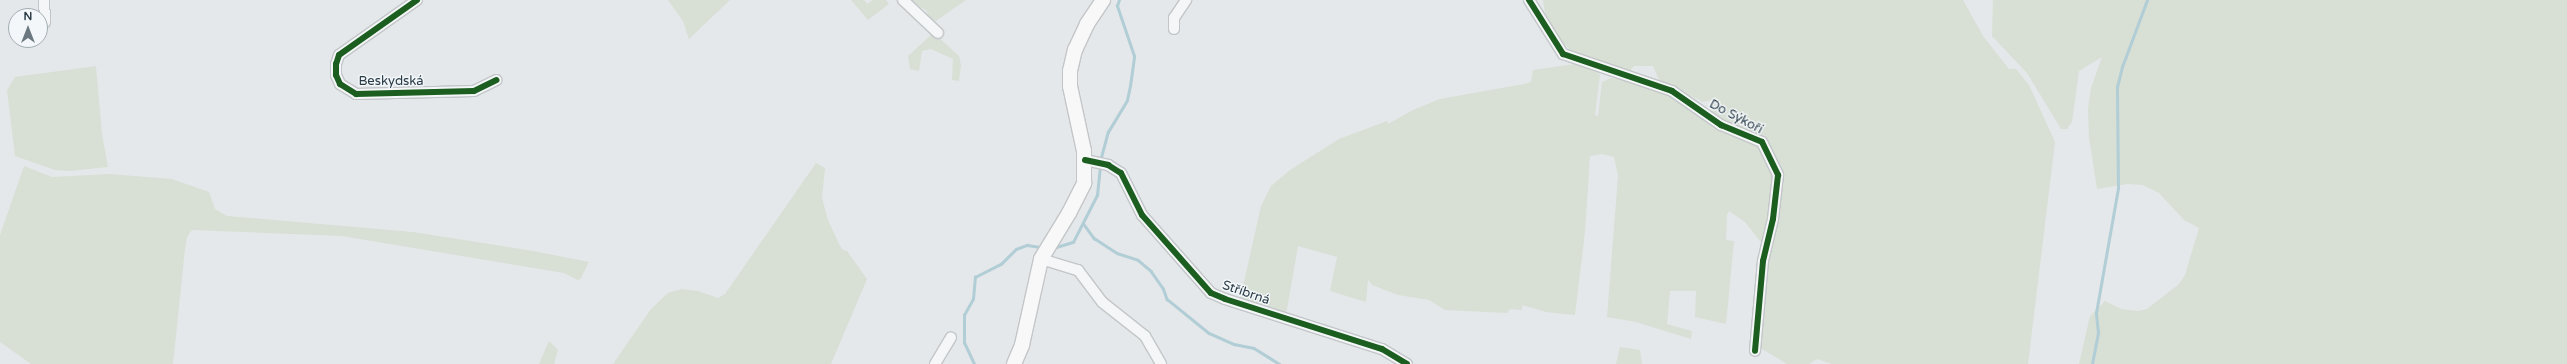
<!DOCTYPE html>
<meta charset="utf-8">
<style>
body{margin:0}
#map{position:relative;width:2567px;height:364px;overflow:hidden;background:#e5e8ea;font-family:"Varela Round",sans-serif}
div>[style]{position:absolute}
[style*='--x']{left:calc(var(--x)*1px);top:calc(var(--y)*1px);width:calc(var(--w)*1px);rotate:calc(var(--a)*1deg)}
.green>*{inset:0;background:#d8dfd5}
.stream>*{height:2.5px;margin:-1.25px;padding:0 1.25px;transform-origin:1.25px;border-radius:1.25px;background:#b1cdd6}
.roads{filter:drop-shadow(1px 0 #c3c6c8) drop-shadow(-1px 0 #c3c6c8) drop-shadow(0 1px #c3c6c8) drop-shadow(0 -1px #c3c6c8)}
.street>*{height:10px;margin:-5px;padding:0 5px;transform-origin:5px;border-radius:5px;background:#f4f6f7}
.secondary>*{height:14px;margin:-7px;padding:0 7px;transform-origin:7px;border-radius:7px;background:#f8f8f8}
.cycleway>*{height:6px;margin:-3px;padding:0 3px;transform-origin:3px;border-radius:3px;background:#1b5e20}
span{translate:-50% -50%;white-space:nowrap;text-align:center;line-height:1.15;-webkit-text-stroke:3px #f3f7f9;paint-order:stroke}
.street-label{font-size:13px;color:#293b46}
.north{position:absolute;left:8px;top:8px;width:40px;height:40px;box-sizing:border-box;background:#f3f7f9;border:1px solid #a2acb1;border-radius:50%;rotate:0deg;font-size:11px;font-weight:700;line-height:16px;text-align:center;color:#293b46}
.north::after{content:'';display:block;margin:auto;width:14px;height:18px;background:#6b787f;clip-path:polygon(50% 0,100% 100%,50% 72%,0 100%)}
</style>
<div id="map">
<div class="green">
<i style="clip-path:polygon(668px 0,730px 0,689px 39px,683px 21px)"></i>
<i style="clip-path:polygon(851px 0,864px 0,867px 4px,873px 0,886px 0,889px 4px,868px 20px)"></i>
<i style="clip-path:polygon(910px 0,966px 0,936px 21px,928px 17px,927px 11px)"></i>
<i style="clip-path:polygon(1543px 0,1963px 0,1983px 36px,2009px 69px,2016px 69px,2029px 85px,2055px 142px,2028px 364px,1832px 364px,1817px 359px,1809px 364px,1787px 364px,1762px 349px,1758px 340px,1764px 246px,1745px 222px,1729px 211px,1727px 215px,1726px 240px,1734px 241px,1726px 324px,1695px 317px,1696px 291px,1670px 291px,1667px 324px,1692px 331px,1691px 339px,1636px 322px,1607px 317px,1618px 176px,1614px 157px,1602px 154px,1590px 156px,1585px 232px,1575px 315px,1546px 312px,1522px 305px,1522px 310px,1510px 309px,1507px 313px,1445px 310px,1429px 300px,1398px 295px,1372px 285px,1368px 280px,1366px 302px,1330px 291px,1337px 257px,1298px 246px,1286px 315px,1240px 300px,1261px 206px,1271px 186px,1290px 170px,1339px 139px,1387px 121px,1388px 124px,1413px 110px,1440px 99px,1524px 84px,1531px 82px,1533px 70px,1575px 64px,1597px 72px,1600px 75px,1595px 115px,1598px 116px,1602px 82px,1611px 78px,1631px 81px,1673px 96px,1711px 120px,1712px 100px,1703px 102px,1659px 80px,1653px 66px,1634px 66px,1629px 72px,1581px 56px,1570px 50px,1552px 31px,1546px 19px)"></i>
<i style="clip-path:polygon(1993px 0,2567px 0,2567px 364px,2079px 364px,2090px 316px,2105px 301px,2121px 309px,2138px 311px,2147px 309px,2179px 284px,2185px 275px,2199px 228px,2184px 220px,2159px 193px,2143px 185px,2127px 184px,2097px 189px,2089px 137px,2088px 109px,2091px 88px,2102px 57px,2079px 71px,2072px 122px,2067px 129px,2061px 129px,2027px 73px,1992px 36px)"></i>
<i style="clip-path:polygon(935px 34px,959px 56px,961px 65px,959px 81px,952px 80px,953px 59px,931px 49px,922px 51px,919px 71px,910px 69px,908px 56px,931px 35px)"></i>
<i style="clip-path:polygon(96px 66px,102px 134px,108px 167px,70px 171px,55px 170px,15px 156px,7px 90px,15px 77px)"></i>
<i style="clip-path:polygon(816px 163px,825px 168px,822px 198px,828px 220px,839px 244px,843px 250px,847px 251px,867px 279px,831px 364px,613px 364px,651px 309px,668px 293px,682px 289px,698px 291px,718px 298px,725px 294px)"></i>
<i style="clip-path:polygon(24px 166px,52px 177px,110px 174px,172px 179px,209px 192px,215px 209px,227px 216px,413px 232px,533px 251px,589px 262px,581px 278px,578px 280px,564px 273px,342px 236px,192px 230px,187px 237px,185px 249px,173px 364px,31px 364px,0 342px,0 235px)"></i>
<i style="clip-path:polygon(549px 341px,558px 350px,554px 364px,539px 364px)"></i>
<i style="clip-path:polygon(1620px 347px,1640px 350px,1642px 364px,1616px 364px)"></i>
</div>
<div class="stream">
<i style="--x:1100;--y:161;--w:30;--a:-75"></i>
<i style="--x:1108;--y:132;--w:37;--a:-59"></i>
<i style="--x:1127;--y:100;--w:14;--a:-78"></i>
<i style="--x:1130;--y:86;--w:30;--a:-82"></i>
<i style="--x:1134;--y:56;--w:53;--a:-108.8"></i>
<i style="--x:1117;--y:6;--w:6;--a:-72"></i>
<i style="--x:1083;--y:223;--w:19;--a:54"></i>
<i style="--x:1094;--y:238;--w:27;--a:33"></i>
<i style="--x:1117;--y:253;--w:22;--a:18"></i>
<i style="--x:1138;--y:260;--w:17;--a:40"></i>
<i style="--x:1151;--y:271;--w:21;--a:55"></i>
<i style="--x:1163;--y:288;--w:12;--a:70"></i>
<i style="--x:1167;--y:299;--w:54;--a:39"></i>
<i style="--x:1209;--y:333;--w:27;--a:24"></i>
<i style="--x:1234;--y:344;--w:20;--a:11"></i>
<i style="--x:1254;--y:348;--w:31;--a:32"></i>
<i style="--x:1053;--y:248;--w:21;--a:-17"></i>
<i style="--x:1073;--y:242;--w:53;--a:-62.9"></i>
<i style="--x:1097;--y:195;--w:29;--a:-84"></i>
<i style="--x:974;--y:364;--w:23;--a:-115"></i>
<i style="--x:964;--y:343;--w:28;--a:-90"></i>
<i style="--x:964;--y:315;--w:18;--a:-61"></i>
<i style="--x:973;--y:299;--w:22;--a:-85"></i>
<i style="--x:975;--y:277;--w:29;--a:-27"></i>
<i style="--x:1001;--y:264;--w:21;--a:-45"></i>
<i style="--x:1016;--y:249;--w:12;--a:-20"></i>
<i style="--x:1027;--y:245;--w:15;--a:8"></i>
<i style="--x:2092;--y:364;--w:32;--a:-79"></i>
<i style="--x:2098;--y:333;--w:20;--a:-96"></i>
<i style="--x:2096;--y:313;--w:127;--a:-80"></i>
<i style="--x:2118;--y:188;--w:101;--a:-90.6"></i>
<i style="--x:2117;--y:87;--w:21;--a:-76"></i>
<i style="--x:2122;--y:67;--w:72;--a:-69.5"></i>
</div>
<div class="roads">
<div class="street">
<i style="--x:44;--y:0;--w:22;--a:87"></i>
<i style="--x:417;--y:0;--w:95;--a:144.8"></i>
<i style="--x:339;--y:55;--w:9;--a:108"></i>
<i style="--x:336;--y:64;--w:11;--a:90"></i>
<i style="--x:336;--y:75;--w:10;--a:66"></i>
<i style="--x:340;--y:84;--w:19;--a:32"></i>
<i style="--x:356;--y:94;--w:118;--a:-1.5"></i>
<i style="--x:474;--y:91;--w:25;--a:-26"></i>
<i style="--x:903;--y:0;--w:48;--a:43.3"></i>
<i style="--x:1529;--y:0;--w:64;--a:57.8"></i>
<i style="--x:1563;--y:54;--w:115;--a:18.7"></i>
<i style="--x:1672;--y:91;--w:60;--a:34.8"></i>
<i style="--x:1721;--y:125;--w:44;--a:22.5"></i>
<i style="--x:1762;--y:142;--w:37;--a:64"></i>
<i style="--x:1778;--y:175;--w:44;--a:96.5"></i>
<i style="--x:1773;--y:219;--w:43;--a:103.4"></i>
<i style="--x:1763;--y:261;--w:90;--a:95.1"></i>
<i style="--x:1174;--y:29;--w:11;--a:-90"></i>
<i style="--x:1174;--y:18;--w:22;--a:-56"></i>
<i style="--x:1085;--y:160;--w:24;--a:12"></i>
<i style="--x:1108;--y:165;--w:15;--a:32"></i>
<i style="--x:1121;--y:173;--w:47;--a:63.4"></i>
<i style="--x:1142;--y:215;--w:104;--a:48.5"></i>
<i style="--x:1211;--y:293;--w:15;--a:23"></i>
<i style="--x:1225;--y:299;--w:165;--a:17.7"></i>
<i style="--x:1382;--y:349;--w:29;--a:31"></i>
<i style="--x:1041;--y:259;--w:39;--a:17"></i>
<i style="--x:1078;--y:270;--w:40;--a:53"></i>
<i style="--x:1102;--y:302;--w:55;--a:38.3"></i>
<i style="--x:1145;--y:336;--w:32;--a:60"></i>
<i style="--x:935;--y:364;--w:31;--a:-59"></i>
</div>
<div class="secondary">
<i style="--x:1014;--y:364;--w:21;--a:-67"></i>
<i style="--x:1022;--y:345;--w:88;--a:-77.5"></i>
<i style="--x:1041;--y:259;--w:54;--a:-58.7"></i>
<i style="--x:1069;--y:213;--w:34;--a:-63"></i>
<i style="--x:1084;--y:183;--w:32;--a:-90"></i>
<i style="--x:1084;--y:151;--w:66;--a:-102.2"></i>
<i style="--x:1070;--y:86;--w:15;--a:-90"></i>
<i style="--x:1070;--y:71;--w:22;--a:-77"></i>
<i style="--x:1075;--y:50;--w:29;--a:-65"></i>
<i style="--x:1087;--y:24;--w:29;--a:-56"></i>
</div>
</div>
<div class="cycleway">
<i style="--x:417;--y:0;--w:95;--a:144.8"></i>
<i style="--x:339;--y:55;--w:9;--a:108"></i>
<i style="--x:336;--y:64;--w:11;--a:90"></i>
<i style="--x:336;--y:75;--w:10;--a:66"></i>
<i style="--x:340;--y:84;--w:19;--a:32"></i>
<i style="--x:356;--y:94;--w:118;--a:-1.5"></i>
<i style="--x:474;--y:91;--w:25;--a:-26"></i>
<i style="--x:1529;--y:0;--w:64;--a:57.8"></i>
<i style="--x:1563;--y:54;--w:115;--a:18.7"></i>
<i style="--x:1672;--y:91;--w:60;--a:34.8"></i>
<i style="--x:1721;--y:125;--w:44;--a:22.5"></i>
<i style="--x:1762;--y:142;--w:37;--a:64"></i>
<i style="--x:1778;--y:175;--w:44;--a:96.5"></i>
<i style="--x:1773;--y:219;--w:43;--a:103.4"></i>
<i style="--x:1763;--y:261;--w:90;--a:95.1"></i>
<i style="--x:1085;--y:160;--w:24;--a:12"></i>
<i style="--x:1108;--y:165;--w:15;--a:32"></i>
<i style="--x:1121;--y:173;--w:47;--a:63.4"></i>
<i style="--x:1142;--y:215;--w:104;--a:48.5"></i>
<i style="--x:1211;--y:293;--w:15;--a:23"></i>
<i style="--x:1225;--y:299;--w:165;--a:17.7"></i>
<i style="--x:1382;--y:349;--w:29;--a:31"></i>
</div>
<div class="street-label">
<span style="left:391px;top:81px">Beskydská</span>
<span style="left:1736px;top:117px;rotate:28deg">Do Sýkoří</span>
<span style="left:1246px;top:293px;rotate:19deg">Stříbrná</span>
</div>
<div class="north">N</div>
</div>
